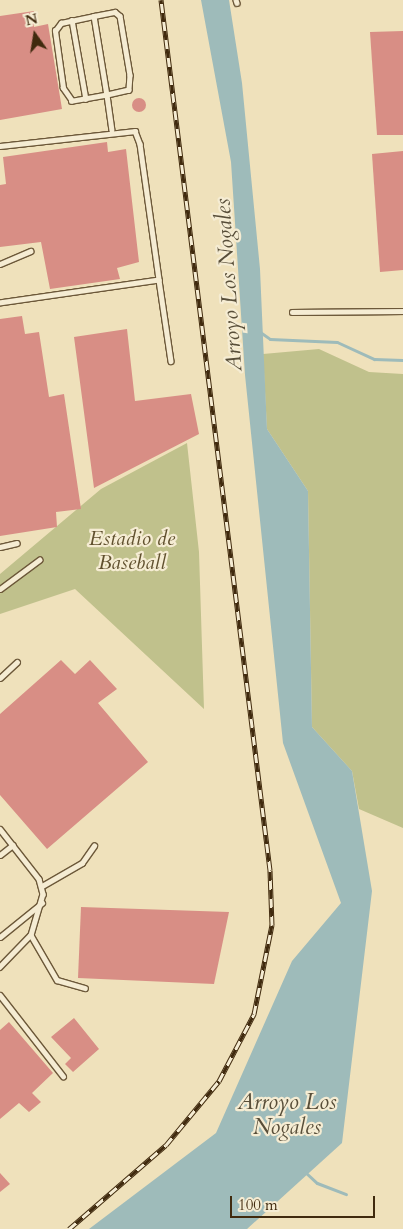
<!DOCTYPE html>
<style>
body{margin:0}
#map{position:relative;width:403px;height:1229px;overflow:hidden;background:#efe1bb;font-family:Cardo,serif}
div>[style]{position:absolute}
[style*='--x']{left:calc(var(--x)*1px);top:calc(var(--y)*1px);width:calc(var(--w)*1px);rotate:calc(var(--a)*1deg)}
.green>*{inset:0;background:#c0c18c}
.water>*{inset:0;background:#9ebbba}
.stream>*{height:3px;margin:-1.5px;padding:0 1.5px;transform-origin:1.5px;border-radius:1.5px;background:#9ebbba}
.building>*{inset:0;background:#d88e85}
.round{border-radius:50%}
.roads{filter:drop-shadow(1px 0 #6c5839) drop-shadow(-1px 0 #6c5839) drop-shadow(0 1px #6c5839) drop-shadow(0 -1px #6c5839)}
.service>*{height:4.5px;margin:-2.25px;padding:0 2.25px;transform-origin:2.25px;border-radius:2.25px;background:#f5ecd3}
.rail>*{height:5px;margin-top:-2.5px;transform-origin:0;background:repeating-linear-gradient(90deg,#f5ecd3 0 9px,#402a0e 0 18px);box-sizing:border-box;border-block:1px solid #402a0e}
span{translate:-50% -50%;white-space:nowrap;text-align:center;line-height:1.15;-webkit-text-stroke:4.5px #f5ecd3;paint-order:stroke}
.park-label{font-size:21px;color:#60502e;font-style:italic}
.water-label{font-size:22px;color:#584e39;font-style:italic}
.north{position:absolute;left:10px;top:10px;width:50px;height:50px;-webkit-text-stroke:4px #f5ecd3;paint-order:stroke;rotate:347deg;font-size:14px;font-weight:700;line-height:20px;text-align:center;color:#402a0e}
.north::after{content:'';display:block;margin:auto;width:18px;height:22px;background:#402a0e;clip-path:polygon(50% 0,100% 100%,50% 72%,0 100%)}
.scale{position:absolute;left:230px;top:1196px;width:145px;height:22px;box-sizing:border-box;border:2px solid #402a0e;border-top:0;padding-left:6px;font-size:15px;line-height:18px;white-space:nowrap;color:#402a0e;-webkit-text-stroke:4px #f5ecd3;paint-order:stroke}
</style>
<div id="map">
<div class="green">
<i style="clip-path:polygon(319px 349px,369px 372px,403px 374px,403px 828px,359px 809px,352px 771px,312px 727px,308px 491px,267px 429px,263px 354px)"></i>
<i style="clip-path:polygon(187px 443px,199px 552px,204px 709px,75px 589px,0 614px,0 574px,101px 489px)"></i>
</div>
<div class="water">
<i style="clip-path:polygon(201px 0,229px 0,242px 83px,260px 269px,267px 429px,308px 491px,312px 727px,352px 771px,372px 891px,342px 1143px,247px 1229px,89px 1229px,216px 1133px,292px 961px,341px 903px,283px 743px,245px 375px,231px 162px)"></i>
</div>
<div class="stream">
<i style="--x:260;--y:332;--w:12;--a:35"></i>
<i style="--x:270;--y:339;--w:67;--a:2.6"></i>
<i style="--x:337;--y:342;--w:41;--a:24.7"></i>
<i style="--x:374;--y:359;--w:29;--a:2"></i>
<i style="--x:305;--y:1172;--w:16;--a:43"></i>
<i style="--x:317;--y:1183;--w:31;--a:21"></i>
</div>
<div class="building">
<i style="clip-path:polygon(34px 11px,34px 27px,48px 24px,62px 109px,0 120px,0 16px)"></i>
<i style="clip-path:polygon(403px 31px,403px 135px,377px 135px,370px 32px)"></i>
<i class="round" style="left:132px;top:98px;width:14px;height:14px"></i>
<i style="clip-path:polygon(107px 142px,108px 152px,126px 149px,139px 262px,117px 268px,120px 279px,50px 289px,41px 242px,0 247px,0 185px,6px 184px,3px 157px)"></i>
<i style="clip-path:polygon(403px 151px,403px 270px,380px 272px,372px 154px)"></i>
<i style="clip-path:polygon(22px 316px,25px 334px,39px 332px,49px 397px,64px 394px,81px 509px,56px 512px,57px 527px,0 536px,0 319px)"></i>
<i style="clip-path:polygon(127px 329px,135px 401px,191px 394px,199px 434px,94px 488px,74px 337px)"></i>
<i style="clip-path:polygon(61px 660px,75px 674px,90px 660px,117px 689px,98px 703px,148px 762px,47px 849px,0 795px,0 714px)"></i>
<i style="clip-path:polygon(81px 907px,229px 912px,214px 984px,78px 978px)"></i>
<i style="clip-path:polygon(74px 1018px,99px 1049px,73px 1072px,65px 1064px,71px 1058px,51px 1037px)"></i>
<i style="clip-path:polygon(9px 1022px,53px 1073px,32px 1093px,41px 1102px,29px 1112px,19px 1103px,0 1119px,0 1030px)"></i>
<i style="clip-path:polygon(0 1173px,10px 1184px,0 1192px)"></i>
</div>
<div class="roads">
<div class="service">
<i style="--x:236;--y:0;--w:3;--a:72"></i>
<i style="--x:94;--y:16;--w:80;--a:80.7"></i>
<i style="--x:107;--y:95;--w:36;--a:170"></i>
<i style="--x:72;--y:101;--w:16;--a:-125"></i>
<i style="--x:63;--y:88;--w:58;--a:-98"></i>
<i style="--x:55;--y:31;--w:10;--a:-53"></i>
<i style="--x:61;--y:23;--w:34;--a:-12"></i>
<i style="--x:94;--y:16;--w:21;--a:-11"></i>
<i style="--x:115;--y:12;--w:6;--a:39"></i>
<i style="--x:120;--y:16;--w:60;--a:80.4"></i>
<i style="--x:130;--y:75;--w:15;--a:94"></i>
<i style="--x:129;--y:90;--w:23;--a:167"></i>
<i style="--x:107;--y:95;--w:35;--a:82"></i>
<i style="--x:72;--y:20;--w:80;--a:80"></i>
<i style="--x:0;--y:146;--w:136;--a:-6.3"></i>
<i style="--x:135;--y:131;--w:14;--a:69"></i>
<i style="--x:140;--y:144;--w:137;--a:82"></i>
<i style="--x:159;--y:280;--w:161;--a:171.8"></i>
<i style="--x:0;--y:264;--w:33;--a:-23"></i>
<i style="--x:159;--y:280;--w:82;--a:81.6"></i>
<i style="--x:292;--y:312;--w:111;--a:-0.5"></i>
<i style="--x:0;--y:547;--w:17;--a:-13"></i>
<i style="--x:0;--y:589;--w:49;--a:-36.6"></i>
<i style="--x:0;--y:678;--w:23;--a:-43"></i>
<i style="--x:0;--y:829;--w:63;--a:52"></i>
<i style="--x:39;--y:879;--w:16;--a:75"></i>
<i style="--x:43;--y:894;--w:43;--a:106.3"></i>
<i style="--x:31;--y:935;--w:45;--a:134.1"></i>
<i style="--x:0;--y:855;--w:16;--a:-38"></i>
<i style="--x:42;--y:886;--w:46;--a:-29.9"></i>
<i style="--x:82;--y:863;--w:21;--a:-55"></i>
<i style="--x:31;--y:935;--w:52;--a:60"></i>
<i style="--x:57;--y:980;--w:29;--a:16"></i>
<i style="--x:0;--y:937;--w:54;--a:-39"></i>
<i style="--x:0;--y:995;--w:103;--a:52.1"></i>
</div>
</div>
<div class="rail">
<i style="--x:69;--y:1229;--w:128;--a:-40.9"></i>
<i style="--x:166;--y:1145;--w:83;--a:-50.4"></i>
<i style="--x:219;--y:1081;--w:76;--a:-62.4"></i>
<i style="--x:254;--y:1014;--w:91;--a:-78.6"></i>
<i style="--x:272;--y:925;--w:55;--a:-92.1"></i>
<i style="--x:270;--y:870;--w:877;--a:-97.14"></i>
</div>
<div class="park-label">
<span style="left:132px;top:551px">Estadio de<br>Baseball</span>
</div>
<div class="water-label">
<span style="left:229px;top:285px;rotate:-94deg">Arroyo Los Nogales</span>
<span style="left:287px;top:1115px">Arroyo Los<br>Nogales</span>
</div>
<div class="north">N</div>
<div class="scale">100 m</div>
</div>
